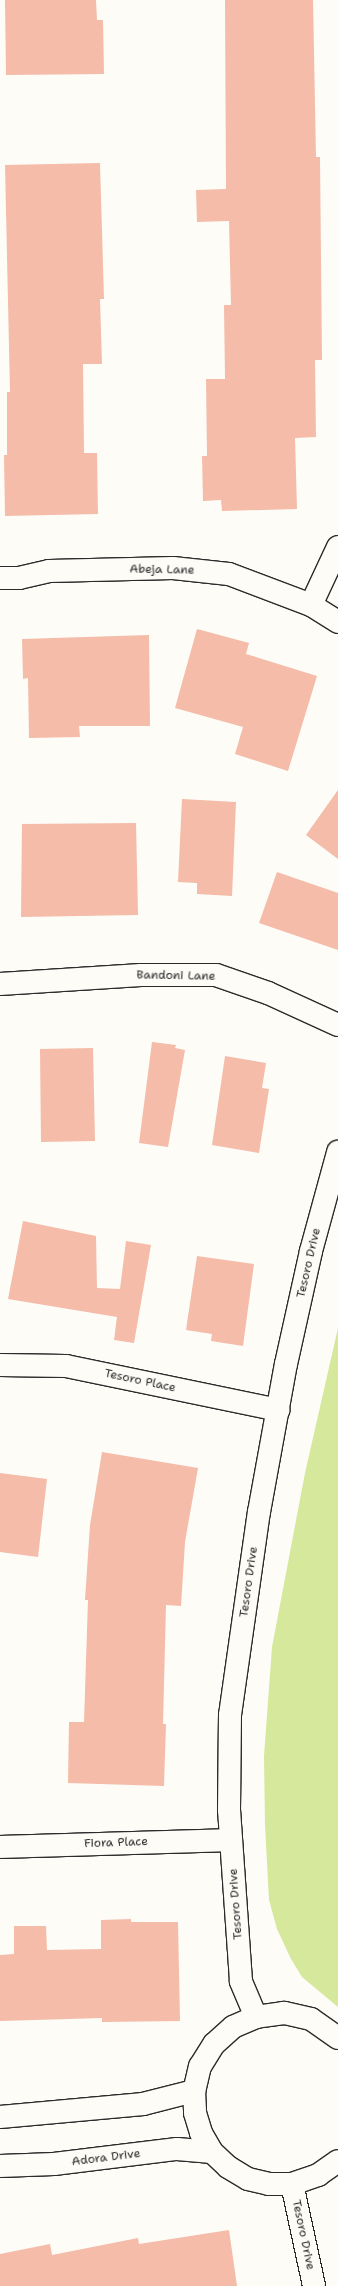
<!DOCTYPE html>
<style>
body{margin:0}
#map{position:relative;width:338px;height:2286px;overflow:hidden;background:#fdfcf7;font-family:"Shantell Sans",sans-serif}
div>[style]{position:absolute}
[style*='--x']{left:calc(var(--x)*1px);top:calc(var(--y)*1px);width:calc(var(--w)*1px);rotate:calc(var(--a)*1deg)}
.green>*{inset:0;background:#d5e89c}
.building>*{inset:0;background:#f4bca9}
.roads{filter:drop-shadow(1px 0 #2b2b2b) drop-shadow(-1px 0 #2b2b2b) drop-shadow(0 1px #2b2b2b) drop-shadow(0 -1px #2b2b2b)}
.minor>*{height:22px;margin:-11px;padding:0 11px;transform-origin:11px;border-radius:11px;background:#fdfcf7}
span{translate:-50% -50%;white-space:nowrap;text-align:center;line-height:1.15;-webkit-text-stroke:3px #fdfcf7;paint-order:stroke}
.street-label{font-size:12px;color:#2b2b2b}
</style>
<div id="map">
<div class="green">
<i style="clip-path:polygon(338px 1328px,338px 2007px,302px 1977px,291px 1959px,277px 1929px,269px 1900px,265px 1825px,264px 1756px,272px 1647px,305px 1473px)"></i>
</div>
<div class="building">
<i style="clip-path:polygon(5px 0,96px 0,97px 20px,103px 20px,104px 74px,6px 75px)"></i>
<i style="clip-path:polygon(225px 0,313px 0,316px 157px,320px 157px,322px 360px,315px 360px,316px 437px,295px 438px,297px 509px,222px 511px,221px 500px,203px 501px,202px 456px,207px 456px,206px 379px,225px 379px,224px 305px,231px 305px,229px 221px,197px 222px,196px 190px,226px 189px)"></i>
<i style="clip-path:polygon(100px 163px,104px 299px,100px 299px,102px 364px,83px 364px,84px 453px,97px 453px,98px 514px,5px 516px,4px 455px,7px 455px,7px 392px,10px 392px,5px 165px)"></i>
<i style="clip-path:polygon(197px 629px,249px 643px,246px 654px,317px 676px,288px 771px,235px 754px,243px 727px,175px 708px)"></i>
<i style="clip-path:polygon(149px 635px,150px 726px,79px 726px,80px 737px,29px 738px,28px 678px,23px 679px,22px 639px)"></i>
<i style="clip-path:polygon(338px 790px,338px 859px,306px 835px)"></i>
<i style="clip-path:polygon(182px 799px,236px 802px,232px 896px,197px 894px,197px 883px,178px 882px)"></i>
<i style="clip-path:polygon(136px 823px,138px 915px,21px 917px,22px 824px)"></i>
<i style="clip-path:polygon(277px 872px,338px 893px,338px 950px,259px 923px)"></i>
<i style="clip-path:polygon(152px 1042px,176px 1045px,175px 1048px,185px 1050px,168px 1147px,139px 1143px)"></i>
<i style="clip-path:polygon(93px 1048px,95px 1141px,41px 1142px,40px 1049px)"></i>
<i style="clip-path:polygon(225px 1056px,266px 1063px,262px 1088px,269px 1089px,259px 1153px,212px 1145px)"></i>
<i style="clip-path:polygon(23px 1221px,96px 1236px,97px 1288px,120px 1289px,126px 1241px,151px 1245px,134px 1343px,114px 1340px,117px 1317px,8px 1299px)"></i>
<i style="clip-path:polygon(197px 1256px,254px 1264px,243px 1346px,211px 1341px,212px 1334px,186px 1330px)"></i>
<i style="clip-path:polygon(102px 1452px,198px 1468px,185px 1542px,181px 1606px,166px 1605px,163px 1724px,166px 1724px,164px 1786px,68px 1783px,69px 1722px,84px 1722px,88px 1600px,85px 1600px,90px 1525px)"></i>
<i style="clip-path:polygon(0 1473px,47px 1479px,38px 1557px,0 1552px)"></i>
<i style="clip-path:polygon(131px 1919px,131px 1922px,178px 1922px,180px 2021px,102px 2022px,102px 2018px,0 2021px,0 1955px,14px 1954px,14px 1926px,46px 1926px,47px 1950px,101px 1949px,101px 1920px)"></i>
<i style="clip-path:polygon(229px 2230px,237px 2286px,0 2286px,0 2254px,50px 2244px,52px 2255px,138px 2238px,139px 2244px)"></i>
</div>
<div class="roads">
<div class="minor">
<i style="--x:0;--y:578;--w:19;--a:0"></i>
<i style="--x:19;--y:578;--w:31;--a:-13"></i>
<i style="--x:49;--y:571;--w:124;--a:-1.4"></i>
<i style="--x:173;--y:568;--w:56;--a:6.1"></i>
<i style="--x:229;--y:574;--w:88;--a:20.7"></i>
<i style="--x:311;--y:605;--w:32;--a:32"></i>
<i style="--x:311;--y:605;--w:64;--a:-65"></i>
<i style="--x:0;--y:984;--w:141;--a:-3.7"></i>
<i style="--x:141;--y:975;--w:75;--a:0"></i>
<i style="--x:216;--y:975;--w:55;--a:19.1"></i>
<i style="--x:268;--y:993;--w:77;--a:24.6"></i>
<i style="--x:0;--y:1365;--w:66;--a:0.9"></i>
<i style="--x:66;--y:1366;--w:217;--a:11.7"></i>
<i style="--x:0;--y:1847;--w:231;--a:-1.7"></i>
<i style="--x:256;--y:2017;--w:39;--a:-113"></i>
<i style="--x:241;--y:1981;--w:171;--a:-94"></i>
<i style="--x:229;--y:1810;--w:95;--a:-89.4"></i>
<i style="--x:230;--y:1715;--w:205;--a:-81.9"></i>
<i style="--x:259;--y:1512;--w:150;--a:-79.7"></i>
<i style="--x:286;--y:1364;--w:116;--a:-77.5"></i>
<i style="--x:311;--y:1251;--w:103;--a:-74.7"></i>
<i style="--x:338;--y:2038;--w:33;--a:-145"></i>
<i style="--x:311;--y:2019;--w:28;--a:-167"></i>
<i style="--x:284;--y:2013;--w:28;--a:172"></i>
<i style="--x:256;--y:2017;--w:25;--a:157"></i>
<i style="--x:233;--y:2027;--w:25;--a:138"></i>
<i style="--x:214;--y:2044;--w:26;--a:122"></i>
<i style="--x:200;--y:2066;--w:26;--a:103"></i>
<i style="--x:194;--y:2091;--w:22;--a:87"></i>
<i style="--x:195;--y:2113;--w:21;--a:73"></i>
<i style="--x:201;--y:2133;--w:22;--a:60"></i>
<i style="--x:212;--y:2152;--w:22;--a:43"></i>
<i style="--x:228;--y:2167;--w:23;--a:31"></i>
<i style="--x:248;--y:2179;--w:22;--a:13"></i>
<i style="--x:269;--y:2184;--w:23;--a:0"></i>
<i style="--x:292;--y:2184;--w:28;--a:-19"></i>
<i style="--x:318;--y:2175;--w:24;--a:-35"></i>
<i style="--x:0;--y:2117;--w:144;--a:-5.2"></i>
<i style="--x:143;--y:2104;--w:53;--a:-14.3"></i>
<i style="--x:0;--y:2166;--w:54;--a:-2.1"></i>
<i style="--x:54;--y:2164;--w:124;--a:-7"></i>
<i style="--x:177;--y:2149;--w:35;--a:5"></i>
<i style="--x:292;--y:2184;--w:104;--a:77.8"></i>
</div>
</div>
<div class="street-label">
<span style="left:162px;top:570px;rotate:1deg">Abeja Lane</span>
<span style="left:176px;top:976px;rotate:1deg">Bandoni Lane</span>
<span style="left:309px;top:1263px;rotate:-77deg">Tesoro Drive</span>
<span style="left:140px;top:1381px;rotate:12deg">Tesoro Place</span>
<span style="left:249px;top:1582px;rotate:-82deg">Tesoro Drive</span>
<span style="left:116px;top:1843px;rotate:-2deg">Fiora Place</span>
<span style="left:236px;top:1904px;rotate:-94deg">Tesoro Drive</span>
<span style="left:106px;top:2158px;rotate:-7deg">Adora Drive</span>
<span style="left:303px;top:2235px;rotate:78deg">Tesoro Drive</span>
</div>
</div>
